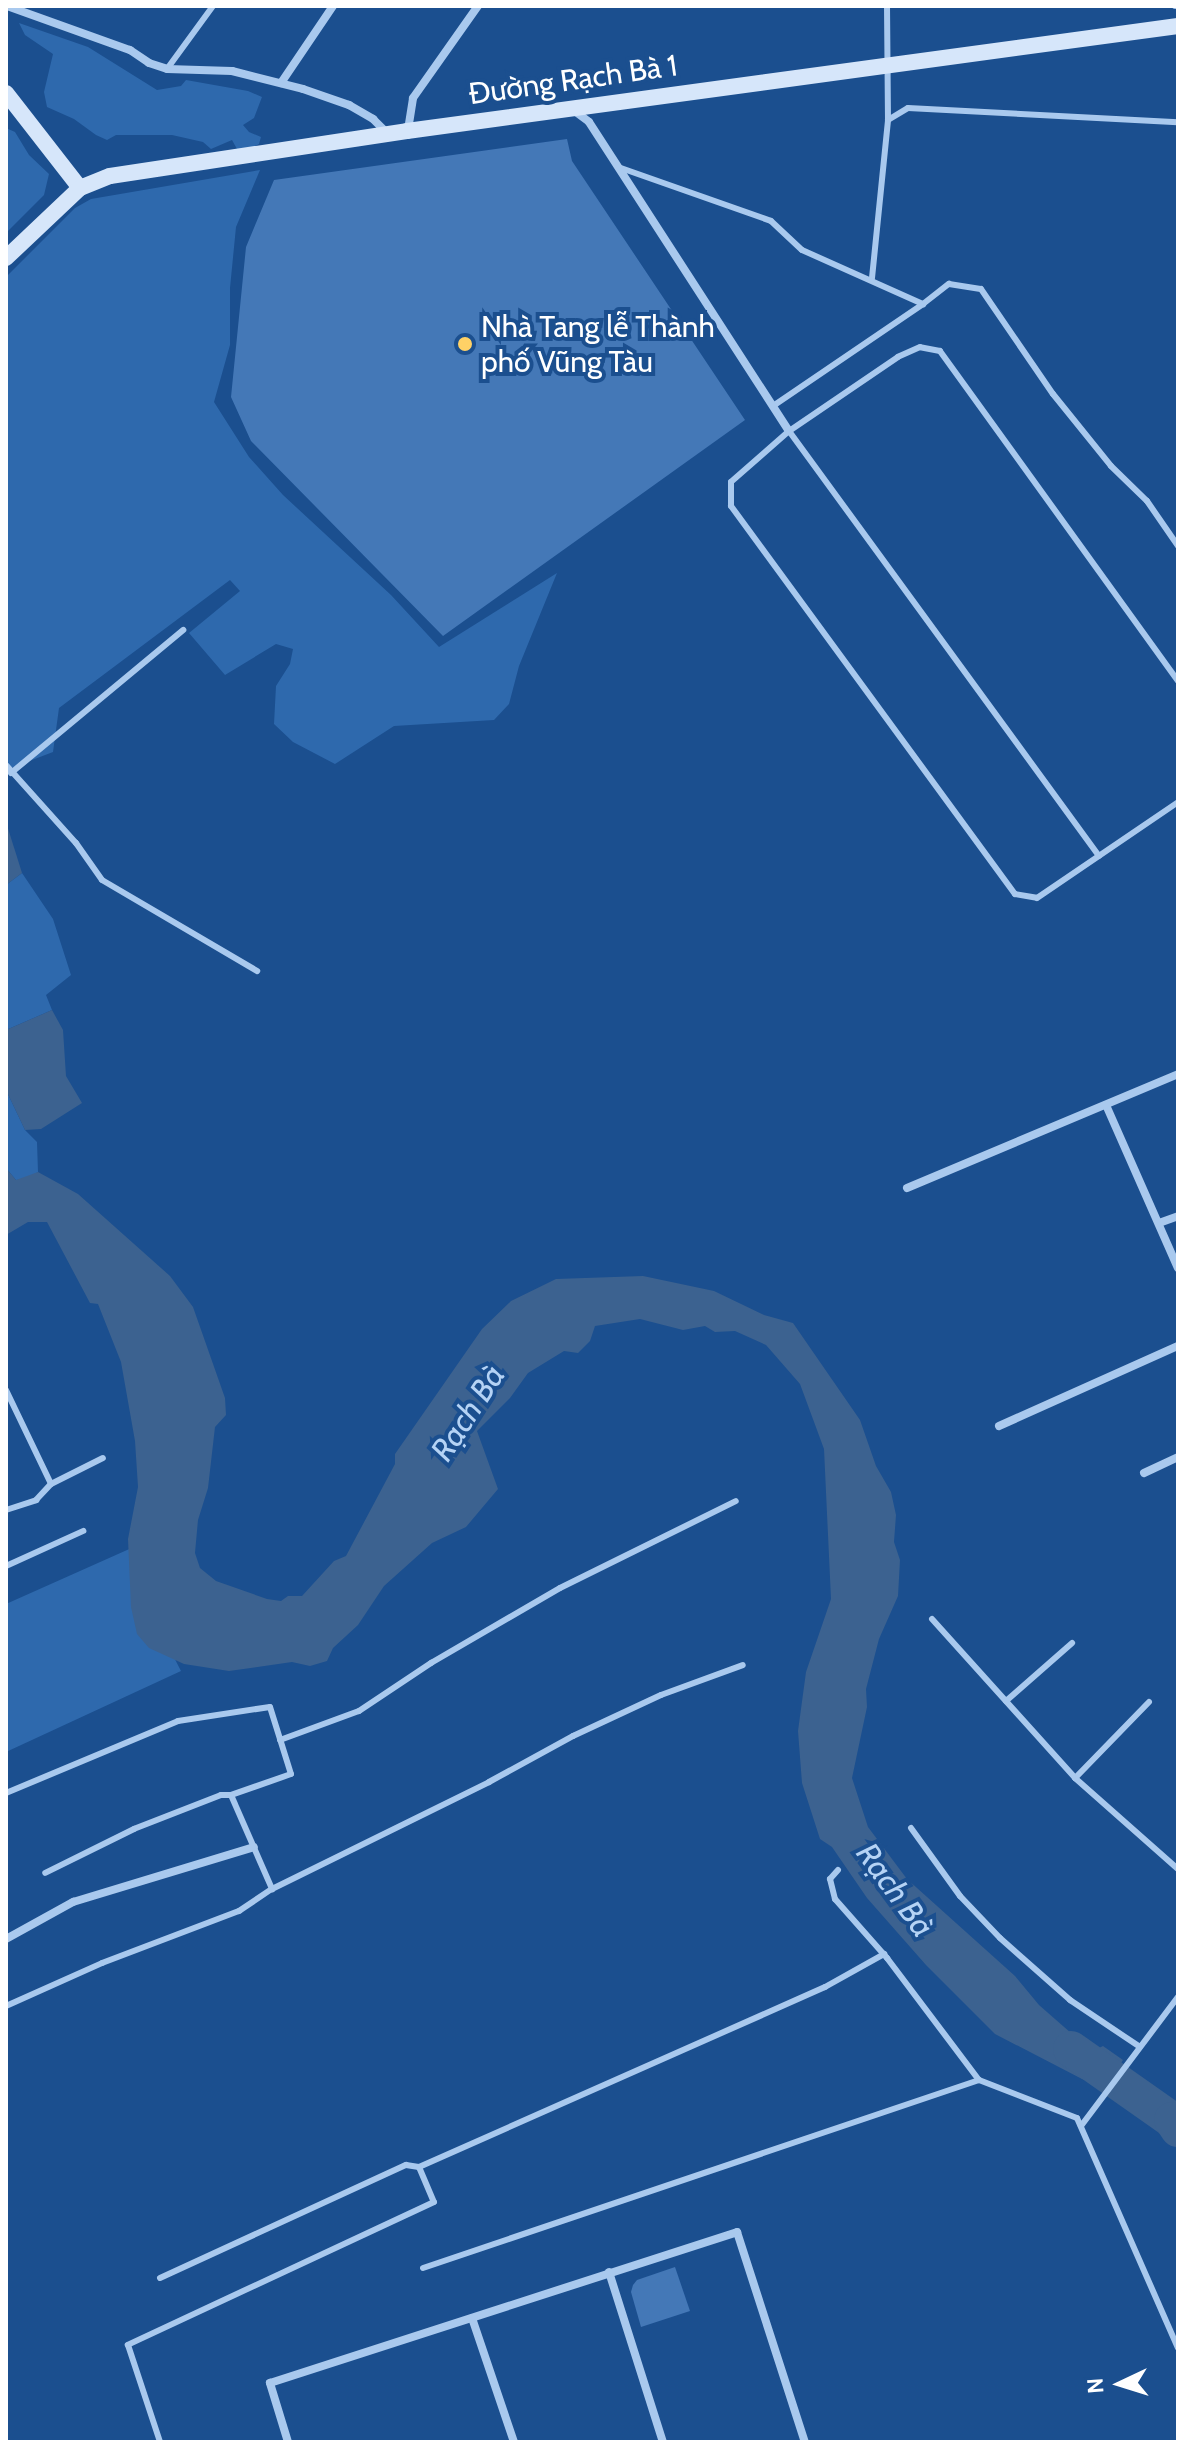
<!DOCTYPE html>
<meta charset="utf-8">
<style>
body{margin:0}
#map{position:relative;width:1184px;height:2448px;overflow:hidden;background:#1b4f8f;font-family:Cabin,sans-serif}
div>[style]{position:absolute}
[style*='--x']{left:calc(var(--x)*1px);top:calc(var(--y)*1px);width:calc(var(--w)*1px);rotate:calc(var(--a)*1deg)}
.green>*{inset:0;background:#2e69ad}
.water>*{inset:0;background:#3c6290}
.river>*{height:36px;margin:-18px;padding:0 18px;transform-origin:18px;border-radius:18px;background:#3c6290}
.building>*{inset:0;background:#4478b7}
.lane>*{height:6px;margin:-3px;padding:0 3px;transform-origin:3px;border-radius:3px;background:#a9c9ee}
.street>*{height:8px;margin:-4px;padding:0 4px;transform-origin:4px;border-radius:4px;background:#a9c9ee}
.secondary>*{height:16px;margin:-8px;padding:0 8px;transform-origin:8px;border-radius:8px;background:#d6e6fa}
.dots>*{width:22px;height:22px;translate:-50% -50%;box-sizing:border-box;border:4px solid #1b4f8f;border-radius:50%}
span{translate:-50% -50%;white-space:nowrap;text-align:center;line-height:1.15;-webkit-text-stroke:8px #1b4f8f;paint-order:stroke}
.street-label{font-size:30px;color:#fff}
.poi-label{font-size:30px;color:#fff}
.left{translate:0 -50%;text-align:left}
.water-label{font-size:32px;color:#b5d3f5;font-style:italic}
.frame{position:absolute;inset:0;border:8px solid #fff;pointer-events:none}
.north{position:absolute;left:1080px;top:2344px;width:80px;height:80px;-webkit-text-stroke:6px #1b4f8f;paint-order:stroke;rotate:266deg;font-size:22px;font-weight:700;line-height:32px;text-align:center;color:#fff}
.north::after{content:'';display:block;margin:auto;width:28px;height:36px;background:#fff;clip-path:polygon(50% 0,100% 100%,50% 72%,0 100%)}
</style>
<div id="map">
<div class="green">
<i style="clip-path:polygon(19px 23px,88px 47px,157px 90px,181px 86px,186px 80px,248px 91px,262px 97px,254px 118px,243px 125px,249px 132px,261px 137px,259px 144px,250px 149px,237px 149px,232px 140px,211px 149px,203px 142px,172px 135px,116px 135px,107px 140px,96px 135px,74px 119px,47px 107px,44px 92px,53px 54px,25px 35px)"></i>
<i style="clip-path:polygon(6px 128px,15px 132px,29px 155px,49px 174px,44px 195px,6px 233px)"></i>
<i style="clip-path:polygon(260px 170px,236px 227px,230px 288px,230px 345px,214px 402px,249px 457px,283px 495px,391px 595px,439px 647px,557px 573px,519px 666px,509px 704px,494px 720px,394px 726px,335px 764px,293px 742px,274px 724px,276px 686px,290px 664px,293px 649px,276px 644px,225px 675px,189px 633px,240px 591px,230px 580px,59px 708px,53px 752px,6px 770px,6px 277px,75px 208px,91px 199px)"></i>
<i style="clip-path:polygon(22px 873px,53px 919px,71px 975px,46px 995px,52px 1010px,6px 1030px,6px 885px)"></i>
<i style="clip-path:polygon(6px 1090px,25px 1130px,37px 1142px,38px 1172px,26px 1179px,16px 1180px,6px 1168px)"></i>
<i style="clip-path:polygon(145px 1542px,161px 1632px,181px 1671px,6px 1752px,6px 1604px)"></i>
</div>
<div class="water">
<i style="clip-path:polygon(6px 822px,22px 873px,6px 885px)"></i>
<i style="clip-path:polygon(52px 1010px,63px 1030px,66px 1076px,82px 1103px,41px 1129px,25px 1130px,6px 1090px,6px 1030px)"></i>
<i style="clip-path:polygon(6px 1168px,16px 1180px,38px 1172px,78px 1194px,170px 1276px,193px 1307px,225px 1398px,226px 1415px,215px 1427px,208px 1488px,198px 1520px,195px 1553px,200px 1568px,216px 1581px,267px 1599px,281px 1601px,288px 1596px,302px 1596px,334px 1561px,346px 1556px,395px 1464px,395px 1454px,482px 1329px,511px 1301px,556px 1279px,643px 1276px,714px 1291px,764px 1315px,793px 1323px,860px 1420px,876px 1466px,891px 1492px,896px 1515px,894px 1542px,900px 1560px,898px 1596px,879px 1639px,866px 1689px,867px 1707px,852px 1778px,868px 1827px,907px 1879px,1015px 1976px,1039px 2005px,1079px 2040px,1095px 2050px,1103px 2046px,1123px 2060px,1106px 2086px,1082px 2079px,995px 2034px,926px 1965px,867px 1898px,832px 1847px,820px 1839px,802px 1783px,798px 1731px,806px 1672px,831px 1599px,824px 1449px,800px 1384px,766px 1345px,735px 1331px,715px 1332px,705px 1326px,683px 1330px,640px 1319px,595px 1326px,590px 1341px,578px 1353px,564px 1351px,528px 1373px,510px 1398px,477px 1431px,498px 1489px,466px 1527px,432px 1543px,384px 1586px,358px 1625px,333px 1648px,327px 1661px,310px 1666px,292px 1662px,229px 1671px,184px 1664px,149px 1648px,137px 1634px,131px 1607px,128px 1539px,138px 1487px,135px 1441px,121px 1362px,98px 1304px,90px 1303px,47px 1222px,28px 1222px,6px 1235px)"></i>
</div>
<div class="river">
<i style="--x:1071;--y:2049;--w:123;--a:35.1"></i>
<i style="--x:1172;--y:2120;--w:11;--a:56"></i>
</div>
<div class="building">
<i style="clip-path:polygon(567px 139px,572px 161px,745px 420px,443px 636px,251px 441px,231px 397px,246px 247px,274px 180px)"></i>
<i style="clip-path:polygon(675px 2267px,690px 2311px,641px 2327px,631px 2292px,633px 2285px,637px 2280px)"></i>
</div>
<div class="lane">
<i style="--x:1175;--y:6;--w:3;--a:0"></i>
<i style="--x:167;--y:69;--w:78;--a:-53.9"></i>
<i style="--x:888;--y:120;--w:23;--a:-31"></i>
<i style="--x:908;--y:108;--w:270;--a:3"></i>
<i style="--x:618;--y:167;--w:162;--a:19.4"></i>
<i style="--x:771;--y:221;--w:42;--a:43.1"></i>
<i style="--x:802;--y:250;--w:133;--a:24.1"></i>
<i style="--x:923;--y:304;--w:33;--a:-38"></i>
<i style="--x:949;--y:284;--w:32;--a:9"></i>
<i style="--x:981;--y:289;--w:127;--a:55.6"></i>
<i style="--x:1053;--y:394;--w:92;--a:51.1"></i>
<i style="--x:1111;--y:466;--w:50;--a:44.2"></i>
<i style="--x:1147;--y:501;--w:55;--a:55.4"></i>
<i style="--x:872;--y:278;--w:159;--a:-84.2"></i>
<i style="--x:888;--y:120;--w:114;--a:-90.5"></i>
<i style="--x:773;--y:406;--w:181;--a:-34.2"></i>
<i style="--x:789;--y:431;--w:526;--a:53.89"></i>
<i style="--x:1178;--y:681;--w:407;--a:-125.8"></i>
<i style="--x:940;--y:351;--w:20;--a:-169"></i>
<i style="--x:920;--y:347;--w:24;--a:156"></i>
<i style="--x:898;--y:357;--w:132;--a:145.8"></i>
<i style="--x:789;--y:431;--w:77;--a:138.7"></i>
<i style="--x:731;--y:482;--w:24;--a:90"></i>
<i style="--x:731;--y:506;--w:481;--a:53.8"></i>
<i style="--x:1015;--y:894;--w:22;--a:10"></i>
<i style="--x:1037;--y:898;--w:171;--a:-34.2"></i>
<i style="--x:6;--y:765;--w:105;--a:48.1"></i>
<i style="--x:76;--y:843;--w:45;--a:54.9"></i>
<i style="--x:102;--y:880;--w:180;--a:30.4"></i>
<i style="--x:11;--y:773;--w:224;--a:-39.7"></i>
<i style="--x:6;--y:1390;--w:104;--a:64.4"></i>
<i style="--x:6;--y:1510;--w:32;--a:-18"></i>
<i style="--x:36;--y:1500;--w:22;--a:-47"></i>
<i style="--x:51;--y:1484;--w:58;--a:-26.6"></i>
<i style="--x:6;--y:1566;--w:85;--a:-24.4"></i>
<i style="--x:932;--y:1619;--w:214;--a:48"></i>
<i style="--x:1006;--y:1701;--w:88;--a:-41.3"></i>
<i style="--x:1149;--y:1702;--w:106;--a:134.2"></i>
<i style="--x:1075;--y:1778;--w:137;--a:41.5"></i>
<i style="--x:280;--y:1740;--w:84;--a:-20.2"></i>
<i style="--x:359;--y:1711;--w:87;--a:-33.7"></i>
<i style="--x:431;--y:1663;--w:149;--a:-30.2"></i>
<i style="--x:560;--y:1588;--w:196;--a:-26.3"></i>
<i style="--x:6;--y:1793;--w:186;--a:-22.7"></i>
<i style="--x:178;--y:1721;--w:93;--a:-8.7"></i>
<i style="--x:270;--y:1707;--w:70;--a:72.6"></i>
<i style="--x:291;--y:1774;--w:64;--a:160.7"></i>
<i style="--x:231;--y:1795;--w:10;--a:180"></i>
<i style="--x:221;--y:1795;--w:93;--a:158.7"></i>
<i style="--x:134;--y:1829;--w:99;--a:153.7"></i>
<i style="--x:231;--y:1795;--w:103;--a:66.4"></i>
<i style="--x:911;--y:1828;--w:84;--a:54.2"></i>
<i style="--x:960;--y:1896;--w:58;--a:46.4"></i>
<i style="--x:1000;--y:1938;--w:94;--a:41.5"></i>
<i style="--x:1070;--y:2000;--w:84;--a:33.9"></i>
<i style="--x:838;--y:1870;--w:12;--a:132"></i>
<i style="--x:830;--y:1879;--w:21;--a:76"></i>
<i style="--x:835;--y:1899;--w:79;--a:48.6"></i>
<i style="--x:887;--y:1958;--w:153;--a:53"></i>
<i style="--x:979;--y:2080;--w:105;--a:21.2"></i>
<i style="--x:1077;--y:2118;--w:251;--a:66.3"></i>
<i style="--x:6;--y:2006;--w:105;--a:-24.1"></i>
<i style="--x:102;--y:1963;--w:147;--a:-20.8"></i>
<i style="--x:239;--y:1911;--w:40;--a:-34"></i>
<i style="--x:272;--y:1889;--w:242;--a:-26.2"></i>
<i style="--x:489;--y:1782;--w:96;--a:-28.7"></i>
<i style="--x:573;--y:1736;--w:97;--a:-25"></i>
<i style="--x:661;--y:1695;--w:87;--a:-20.1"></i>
<i style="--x:1081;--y:2126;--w:161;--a:-53.1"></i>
<i style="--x:419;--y:2167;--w:444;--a:-23.9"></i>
<i style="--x:825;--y:1987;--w:68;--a:-29.2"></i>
<i style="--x:423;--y:2268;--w:587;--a:-18.68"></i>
<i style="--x:160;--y:2278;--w:271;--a:-24.7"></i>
<i style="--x:406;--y:2165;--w:13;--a:9"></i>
<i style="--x:419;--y:2167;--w:38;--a:67"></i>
<i style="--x:434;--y:2202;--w:338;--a:155"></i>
<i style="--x:128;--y:2345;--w:102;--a:71.7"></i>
</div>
<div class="street">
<i style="--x:7;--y:6;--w:131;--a:19.7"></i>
<i style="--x:130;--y:50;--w:23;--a:34"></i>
<i style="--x:149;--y:63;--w:19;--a:18"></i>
<i style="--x:167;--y:69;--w:65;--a:1.8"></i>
<i style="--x:232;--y:71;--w:73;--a:14.2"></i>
<i style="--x:303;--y:89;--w:49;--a:19.2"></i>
<i style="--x:349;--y:105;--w:28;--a:30"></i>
<i style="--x:373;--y:119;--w:20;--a:45"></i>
<i style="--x:281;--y:83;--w:93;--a:-56"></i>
<i style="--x:572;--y:109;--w:21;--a:37"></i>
<i style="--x:589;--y:122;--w:368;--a:57.1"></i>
<i style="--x:408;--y:130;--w:32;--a:-81"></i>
<i style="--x:413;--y:98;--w:113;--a:-54.8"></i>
<i style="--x:1106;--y:1105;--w:178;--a:66.2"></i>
<i style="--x:907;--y:1188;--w:294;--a:-22.8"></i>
<i style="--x:1159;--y:1223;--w:20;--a:-20"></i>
<i style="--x:999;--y:1426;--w:196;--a:-24.1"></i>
<i style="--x:1144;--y:1473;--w:38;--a:-25"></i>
<i style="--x:6;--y:1939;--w:77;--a:-28.9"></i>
<i style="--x:73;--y:1902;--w:189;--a:-16.9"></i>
<i style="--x:609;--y:2272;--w:178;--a:72.4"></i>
<i style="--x:472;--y:2318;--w:131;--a:71.3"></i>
<i style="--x:288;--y:2442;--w:62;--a:-107"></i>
<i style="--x:270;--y:2383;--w:491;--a:-17.9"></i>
<i style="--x:737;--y:2232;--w:221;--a:72.1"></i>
</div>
<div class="secondary">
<i style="--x:6;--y:93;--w:120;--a:52.1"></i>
<i style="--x:6;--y:258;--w:102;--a:-43.4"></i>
<i style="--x:80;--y:188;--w:32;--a:-22"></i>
<i style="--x:110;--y:176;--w:300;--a:-8.6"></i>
<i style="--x:407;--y:131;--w:778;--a:-7.76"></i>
</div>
<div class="dots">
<i style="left:465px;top:344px;background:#ffd166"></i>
</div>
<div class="street-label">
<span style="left:573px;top:80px;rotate:-8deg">Đường Rạch Bà 1</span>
</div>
<div class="poi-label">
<span class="left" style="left:481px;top:344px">Nhà Tang lễ Thành<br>phố Vũng Tàu</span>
</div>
<div class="water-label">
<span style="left:468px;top:1413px;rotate:-57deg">Rạch Bà</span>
<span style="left:895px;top:1890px;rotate:54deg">Rạch Bà</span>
</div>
<div class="frame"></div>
<div class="north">N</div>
</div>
